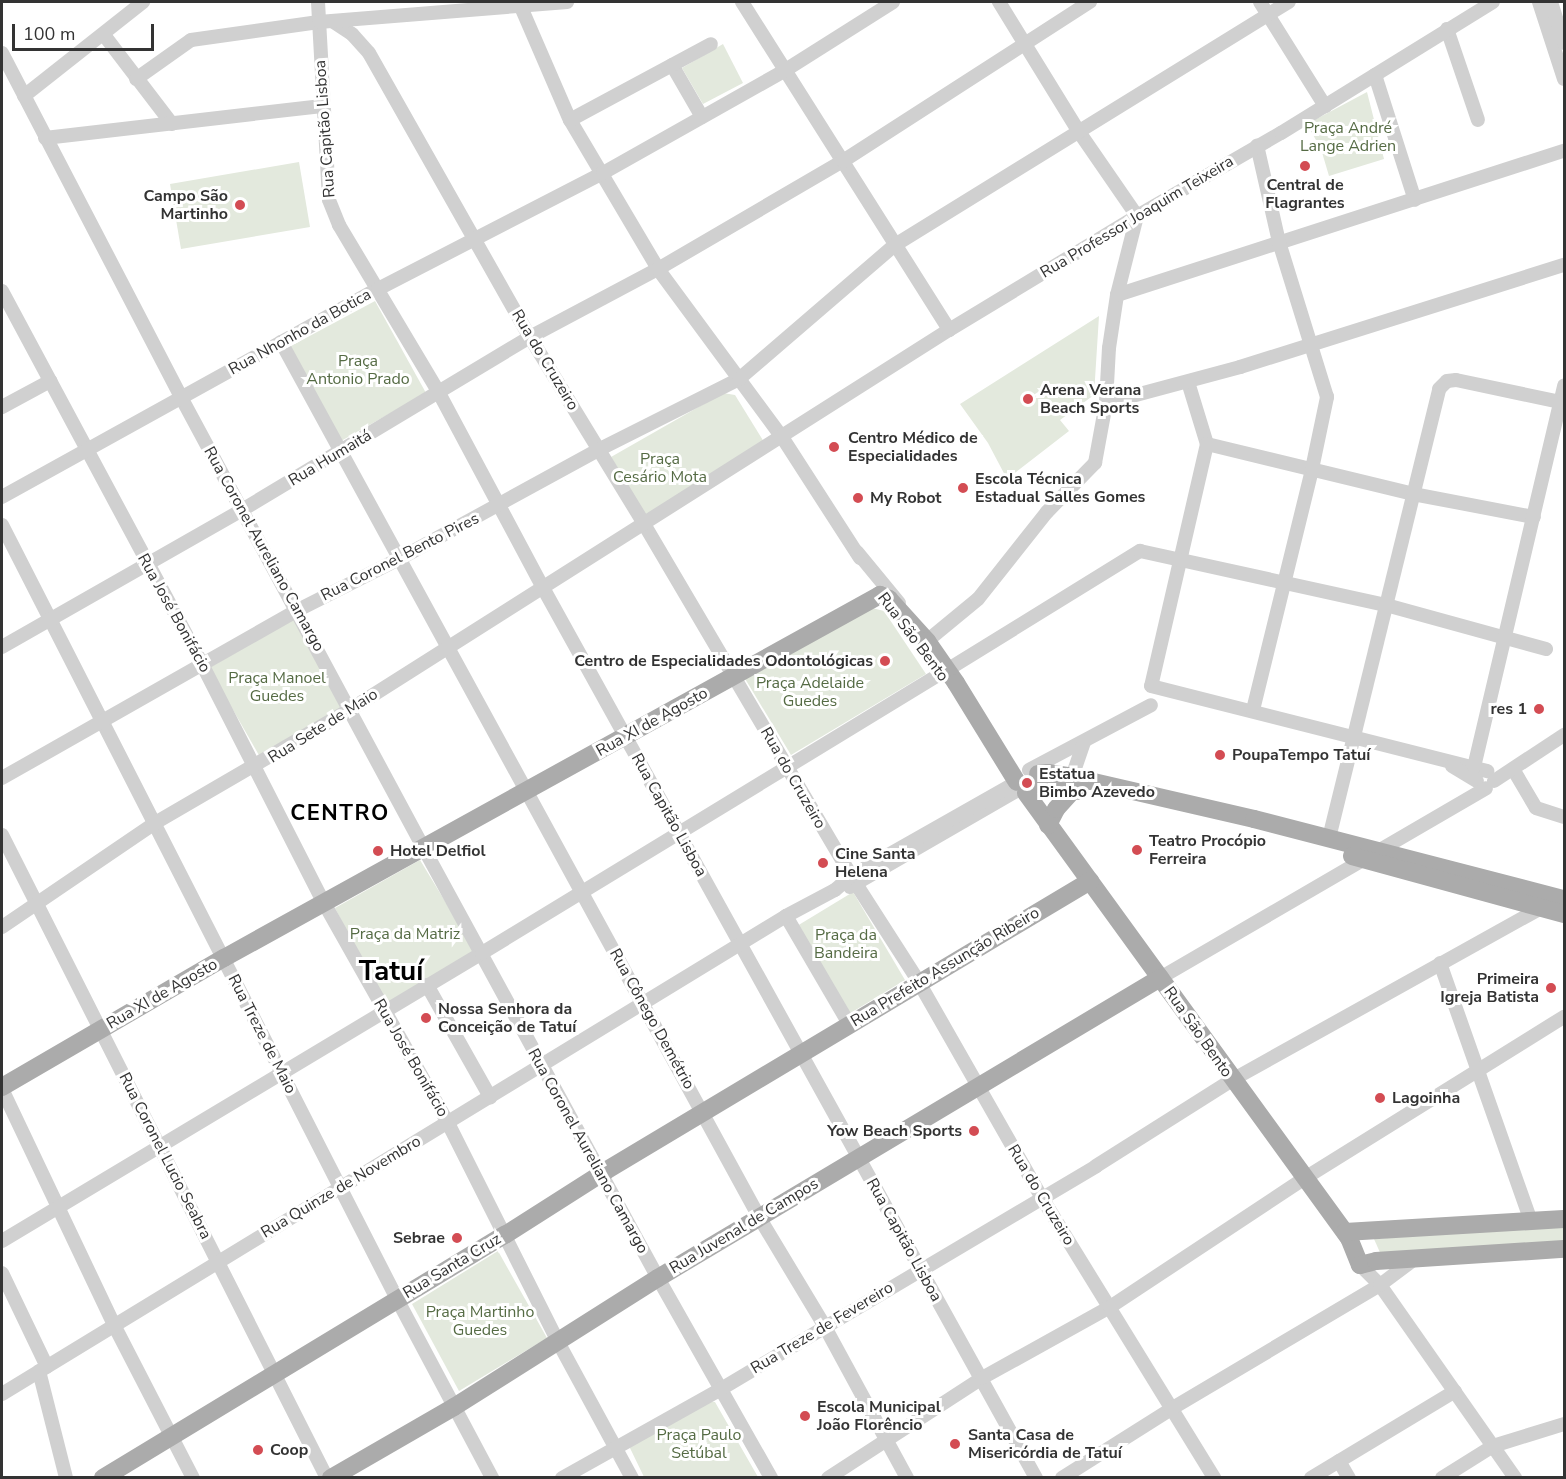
<!DOCTYPE html>
<meta charset="utf-8">
<style>
body{margin:0}
#map{position:relative;width:1566px;height:1479px;overflow:hidden;background:#fff;font-family:"Nunito Sans",sans-serif}
div>[style]{position:absolute}
[style*='--x']{left:calc(var(--x)*1px);top:calc(var(--y)*1px);width:calc(var(--w)*1px);rotate:calc(var(--a)*1deg)}
.green>*{inset:0;background:#e3e9dd}
.minor>*{height:14px;margin:-7px;padding:0 7px;transform-origin:7px;border-radius:7px;background:#d0d0d0}
.major>*{height:18px;margin:-9px;padding:0 9px;transform-origin:9px;border-radius:9px;background:#ababab}
.dots>*{width:16px;height:16px;translate:-50% -50%;box-sizing:border-box;border:3px solid #fff;border-radius:50%}
span{translate:-50% -50%;white-space:nowrap;text-align:center;line-height:1.15;-webkit-text-stroke:6px #fff;paint-order:stroke}
.park-label{font-size:16px;color:#556b44}
.street-label{font-size:16px;color:#333}
.poi-label{font-size:16px;color:#333;font-weight:700}
.right{translate:-100% -50%;text-align:right}
.left{translate:0 -50%;text-align:left}
.district-label{font-size:22px;color:#000;font-weight:700;letter-spacing:1.5px}
.town-label{font-size:28px;color:#000;font-weight:700}
.frame{position:absolute;inset:0;border:3px solid #333;pointer-events:none}
.scale{position:absolute;left:12px;top:24px;width:142px;height:27px;box-sizing:border-box;border:3px solid #333;border-top:0;padding-left:8px;font-size:18px;line-height:21px;white-space:nowrap;color:#333;-webkit-text-stroke:4px #fff;paint-order:stroke}
</style>
<div id="map">
<div class="green">
<i style="clip-path:polygon(723px 44px,743px 83px,703px 104px,682px 68px)"></i>
<i style="clip-path:polygon(1367px 92px,1384px 159px,1329px 176px,1321px 149px,1307px 124px)"></i>
<i style="clip-path:polygon(299px 162px,310px 227px,181px 249px,170px 184px)"></i>
<i style="clip-path:polygon(375px 301px,426px 393px,341px 441px,289px 347px)"></i>
<i style="clip-path:polygon(1099px 316px,1094px 395px,1060px 420px,1069px 431px,1007px 479px,988px 443px,960px 404px)"></i>
<i style="clip-path:polygon(723px 393px,735px 395px,764px 442px,646px 516px,611px 457px)"></i>
<i style="clip-path:polygon(872px 608px,884px 611px,926px 674px,791px 755px,744px 677px)"></i>
<i style="clip-path:polygon(295px 618px,345px 708px,260px 757px,209px 668px)"></i>
<i style="clip-path:polygon(420px 860px,477px 954px,384px 1006px,335px 908px)"></i>
<i style="clip-path:polygon(853px 892px,905px 980px,849px 1014px,797px 926px)"></i>
<i style="clip-path:polygon(1564px 1225px,1564px 1245px,1382px 1257px,1374px 1239px)"></i>
<i style="clip-path:polygon(498px 1251px,547px 1338px,459px 1391px,412px 1304px)"></i>
<i style="clip-path:polygon(708px 1401px,715px 1402px,719px 1409px,758px 1477px,644px 1477px,629px 1446px)"></i>
</div>
<div class="minor">
<i style="--x:318;--y:2;--w:198;--a:86.8"></i>
<i style="--x:329;--y:200;--w:27;--a:68"></i>
<i style="--x:339;--y:225;--w:196;--a:59.2"></i>
<i style="--x:439;--y:393;--w:219;--a:61.9"></i>
<i style="--x:542;--y:586;--w:1020;--a:61.02"></i>
<i style="--x:742;--y:2;--w:388;--a:57.7"></i>
<i style="--x:1260;--y:2;--w:123;--a:58"></i>
<i style="--x:1539;--y:2;--w:81;--a:72"></i>
<i style="--x:1551;--y:2;--w:43;--a:72.4"></i>
<i style="--x:521;--y:7;--w:123;--a:66.6"></i>
<i style="--x:570;--y:120;--w:173;--a:59.4"></i>
<i style="--x:658;--y:269;--w:209;--a:53.6"></i>
<i style="--x:782;--y:437;--w:144;--a:57.2"></i>
<i style="--x:332;--y:21;--w:24;--a:33"></i>
<i style="--x:352;--y:34;--w:25;--a:48"></i>
<i style="--x:369;--y:53;--w:326;--a:60.5"></i>
<i style="--x:530;--y:337;--w:219;--a:58.6"></i>
<i style="--x:644;--y:524;--w:408;--a:59.5"></i>
<i style="--x:851;--y:876;--w:122;--a:57.3"></i>
<i style="--x:917;--y:979;--w:252;--a:60.3"></i>
<i style="--x:1042;--y:1198;--w:329;--a:58.4"></i>
<i style="--x:1447;--y:29;--w:96;--a:71.2"></i>
<i style="--x:104;--y:35;--w:112;--a:52.6"></i>
<i style="--x:2;--y:53;--w:390;--a:62.5"></i>
<i style="--x:182;--y:399;--w:509;--a:61.72"></i>
<i style="--x:423;--y:847;--w:491;--a:61.4"></i>
<i style="--x:658;--y:1278;--w:230;--a:60.5"></i>
<i style="--x:672;--y:65;--w:60;--a:60"></i>
<i style="--x:1375;--y:75;--w:131;--a:72.3"></i>
<i style="--x:136;--y:79;--w:67;--a:-35.3"></i>
<i style="--x:191;--y:40;--w:129;--a:-8"></i>
<i style="--x:319;--y:22;--w:249;--a:-4.6"></i>
<i style="--x:24;--y:96;--w:152;--a:-38.3"></i>
<i style="--x:570;--y:120;--w:160;--a:-28.3"></i>
<i style="--x:45;--y:138;--w:279;--a:-6.6"></i>
<i style="--x:2;--y:291;--w:423;--a:61.8"></i>
<i style="--x:202;--y:664;--w:268;--a:63"></i>
<i style="--x:324;--y:903;--w:253;--a:60.6"></i>
<i style="--x:448;--y:1123;--w:243;--a:63.3"></i>
<i style="--x:557;--y:1340;--w:157;--a:61.5"></i>
<i style="--x:1117;--y:295;--w:470;--a:-17.9"></i>
<i style="--x:281;--y:342;--w:997;--a:61.35"></i>
<i style="--x:759;--y:1217;--w:128;--a:59"></i>
<i style="--x:825;--y:1327;--w:172;--a:61.5"></i>
<i style="--x:1188;--y:382;--w:65;--a:73"></i>
<i style="--x:1106;--y:403;--w:139;--a:-15"></i>
<i style="--x:1240;--y:367;--w:340;--a:-17.5"></i>
<i style="--x:2;--y:407;--w:55;--a:-28.4"></i>
<i style="--x:1207;--y:444;--w:248;--a:103"></i>
<i style="--x:1151;--y:686;--w:347;--a:14.2"></i>
<i style="--x:1207;--y:444;--w:212;--a:13.6"></i>
<i style="--x:1413;--y:494;--w:123;--a:10.8"></i>
<i style="--x:2;--y:497;--w:430;--a:-29"></i>
<i style="--x:378;--y:289;--w:253;--a:-27.3"></i>
<i style="--x:603;--y:173;--w:208;--a:-29.4"></i>
<i style="--x:784;--y:71;--w:129;--a:-32.3"></i>
<i style="--x:2;--y:525;--w:869;--a:62.96"></i>
<i style="--x:397;--y:1299;--w:203;--a:62"></i>
<i style="--x:857;--y:552;--w:66;--a:50.5"></i>
<i style="--x:922;--y:635;--w:8;--a:50"></i>
<i style="--x:927;--y:641;--w:66;--a:-39.5"></i>
<i style="--x:978;--y:599;--w:111;--a:-51.6"></i>
<i style="--x:1047;--y:512;--w:69;--a:-45.6"></i>
<i style="--x:1095;--y:463;--w:61;--a:-79.6"></i>
<i style="--x:1106;--y:403;--w:55;--a:-86.9"></i>
<i style="--x:1109;--y:348;--w:54;--a:-81.4"></i>
<i style="--x:1117;--y:295;--w:81;--a:-75.8"></i>
<i style="--x:1137;--y:216;--w:102;--a:-124.6"></i>
<i style="--x:1079;--y:132;--w:153;--a:-121.6"></i>
<i style="--x:2;--y:647;--w:276;--a:-29.7"></i>
<i style="--x:242;--y:510;--w:336;--a:-31"></i>
<i style="--x:530;--y:337;--w:145;--a:-28"></i>
<i style="--x:658;--y:269;--w:214;--a:-30.3"></i>
<i style="--x:843;--y:161;--w:294;--a:-32.8"></i>
<i style="--x:947;--y:670;--w:227;--a:-31.7"></i>
<i style="--x:1140;--y:551;--w:252;--a:12.4"></i>
<i style="--x:1386;--y:605;--w:166;--a:15.4"></i>
<i style="--x:1253;--y:710;--w:248;--a:-76.2"></i>
<i style="--x:1312;--y:469;--w:74;--a:-78.2"></i>
<i style="--x:1327;--y:397;--w:162;--a:-107.2"></i>
<i style="--x:1279;--y:242;--w:99;--a:-102.8"></i>
<i style="--x:1452;--y:766;--w:29;--a:31"></i>
<i style="--x:1474;--y:767;--w:392;--a:-76.7"></i>
<i style="--x:1513;--y:769;--w:45;--a:59.5"></i>
<i style="--x:1536;--y:808;--w:29;--a:18"></i>
<i style="--x:1029;--y:770;--w:138;--a:-28"></i>
<i style="--x:2;--y:778;--w:340;--a:-29.6"></i>
<i style="--x:298;--y:610;--w:113;--a:-26.8"></i>
<i style="--x:399;--y:559;--w:227;--a:-28.7"></i>
<i style="--x:598;--y:450;--w:158;--a:-26.7"></i>
<i style="--x:739;--y:379;--w:206;--a:-40.7"></i>
<i style="--x:895;--y:245;--w:463;--a:-31.7"></i>
<i style="--x:1494;--y:781;--w:84;--a:-33.3"></i>
<i style="--x:1073;--y:785;--w:8;--a:-97"></i>
<i style="--x:1072;--y:777;--w:37;--a:-71"></i>
<i style="--x:2;--y:835;--w:720;--a:63.19"></i>
<i style="--x:1329;--y:838;--w:462;--a:-76.2"></i>
<i style="--x:1439;--y:389;--w:11;--a:-45"></i>
<i style="--x:1447;--y:381;--w:9;--a:-6"></i>
<i style="--x:1456;--y:380;--w:106;--a:11.9"></i>
<i style="--x:850;--y:887;--w:194;--a:-30"></i>
<i style="--x:786;--y:916;--w:125;--a:59.7"></i>
<i style="--x:2;--y:927;--w:185;--a:-34.2"></i>
<i style="--x:155;--y:823;--w:227;--a:-30.2"></i>
<i style="--x:351;--y:709;--w:708;--a:-32.37"></i>
<i style="--x:949;--y:330;--w:220;--a:-31.2"></i>
<i style="--x:1137;--y:216;--w:166;--a:-30"></i>
<i style="--x:1281;--y:133;--w:249;--a:-31.7"></i>
<i style="--x:1440;--y:963;--w:274;--a:70.6"></i>
<i style="--x:1160;--y:978;--w:377;--a:-30.2"></i>
<i style="--x:427;--y:985;--w:129;--a:60.6"></i>
<i style="--x:2;--y:1089;--w:261;--a:64.6"></i>
<i style="--x:114;--y:1325;--w:172;--a:62.7"></i>
<i style="--x:2;--y:1241;--w:560;--a:-30.96"></i>
<i style="--x:482;--y:953;--w:536;--a:-31.35"></i>
<i style="--x:1360;--y:1265;--w:28;--a:45"></i>
<i style="--x:1380;--y:1285;--w:236;--a:55"></i>
<i style="--x:2;--y:1273;--w:104;--a:64.4"></i>
<i style="--x:39;--y:1371;--w:110;--a:75.8"></i>
<i style="--x:2;--y:1394;--w:918;--a:-31.37"></i>
<i style="--x:786;--y:916;--w:55;--a:-28"></i>
<i style="--x:835;--y:890;--w:21;--a:-41"></i>
<i style="--x:851;--y:876;--w:191;--a:-29.5"></i>
<i style="--x:1339;--y:1461;--w:20;--a:60"></i>
<i style="--x:562;--y:1478;--w:182;--a:-29.2"></i>
<i style="--x:721;--y:1389;--w:436;--a:-30.7"></i>
<i style="--x:1096;--y:1166;--w:161;--a:-32.3"></i>
<i style="--x:1232;--y:1080;--w:351;--a:-29.1"></i>
<i style="--x:1539;--y:909;--w:8;--a:-67"></i>
<i style="--x:828;--y:1478;--w:184;--a:-33"></i>
<i style="--x:982;--y:1378;--w:146;--a:-29"></i>
<i style="--x:1110;--y:1307;--w:234;--a:-33.5"></i>
<i style="--x:1305;--y:1178;--w:305;--a:-31.9"></i>
<i style="--x:1062;--y:1478;--w:129;--a:-32.3"></i>
<i style="--x:1171;--y:1409;--w:243;--a:-30.7"></i>
<i style="--x:1380;--y:1285;--w:45;--a:-36.9"></i>
<i style="--x:1311;--y:1478;--w:168;--a:-31.1"></i>
<i style="--x:1442;--y:1478;--w:60;--a:-32.1"></i>
<i style="--x:1493;--y:1446;--w:74;--a:-17.2"></i>
</div>
<div class="major">
<i style="--x:880;--y:595;--w:10;--a:24"></i>
<i style="--x:889;--y:599;--w:57;--a:47.9"></i>
<i style="--x:927;--y:641;--w:51;--a:55.4"></i>
<i style="--x:956;--y:683;--w:116;--a:58.4"></i>
<i style="--x:1038;--y:774;--w:10;--a:-6"></i>
<i style="--x:1048;--y:773;--w:24;--a:9"></i>
<i style="--x:1072;--y:777;--w:187;--a:13"></i>
<i style="--x:1254;--y:819;--w:320;--a:14.5"></i>
<i style="--x:1040;--y:785;--w:40;--a:8.5"></i>
<i style="--x:1026;--y:793;--w:550;--a:54.03"></i>
<i style="--x:1349;--y:1238;--w:29;--a:68"></i>
<i style="--x:1360;--y:1265;--w:16;--a:-14"></i>
<i style="--x:1376;--y:1261;--w:188;--a:-3.7"></i>
<i style="--x:1048;--y:825;--w:18;--a:-63"></i>
<i style="--x:1056;--y:809;--w:27;--a:-48"></i>
<i style="--x:1352;--y:856;--w:220;--a:15.3"></i>
<i style="--x:2;--y:1087;--w:257;--a:-30.2"></i>
<i style="--x:224;--y:958;--w:750;--a:-28.96"></i>
<i style="--x:1345;--y:1232;--w:219;--a:-3.4"></i>
<i style="--x:103;--y:1478;--w:470;--a:-31.2"></i>
<i style="--x:505;--y:1235;--w:121;--a:-32.5"></i>
<i style="--x:607;--y:1170;--w:563;--a:-30.89"></i>
<i style="--x:331;--y:1478;--w:142;--a:-30"></i>
<i style="--x:454;--y:1407;--w:241;--a:-32.3"></i>
<i style="--x:658;--y:1278;--w:585;--a:-30.86"></i>
</div>
<div class="dots">
<i style="left:1305px;top:166px;background:#d34c53"></i>
<i style="left:240px;top:205px;background:#d34c53"></i>
<i style="left:1028px;top:399px;background:#d34c53"></i>
<i style="left:834px;top:447px;background:#d34c53"></i>
<i style="left:963px;top:488px;background:#d34c53"></i>
<i style="left:858px;top:498px;background:#d34c53"></i>
<i style="left:885px;top:661px;background:#d34c53"></i>
<i style="left:1539px;top:709px;background:#d34c53"></i>
<i style="left:1220px;top:755px;background:#d34c53"></i>
<i style="left:1027px;top:783px;background:#d34c53"></i>
<i style="left:1137px;top:850px;background:#d34c53"></i>
<i style="left:378px;top:851px;background:#d34c53"></i>
<i style="left:823px;top:863px;background:#d34c53"></i>
<i style="left:1551px;top:988px;background:#d34c53"></i>
<i style="left:426px;top:1018px;background:#d34c53"></i>
<i style="left:1380px;top:1098px;background:#d34c53"></i>
<i style="left:974px;top:1131px;background:#d34c53"></i>
<i style="left:457px;top:1238px;background:#d34c53"></i>
<i style="left:805px;top:1416px;background:#d34c53"></i>
<i style="left:955px;top:1444px;background:#d34c53"></i>
<i style="left:258px;top:1450px;background:#d34c53"></i>
</div>
<div class="park-label">
<span style="left:1348px;top:137px">Praça André<br>Lange Adrien</span>
<span style="left:358px;top:370px">Praça<br>Antonio Prado</span>
<span style="left:660px;top:468px">Praça<br>Cesário Mota</span>
<span style="left:277px;top:687px">Praça Manoel<br>Guedes</span>
<span style="left:810px;top:692px">Praça Adelaide<br>Guedes</span>
<span style="left:405px;top:934px">Praça da Matriz</span>
<span style="left:846px;top:944px">Praça da<br>Bandeira</span>
<span style="left:480px;top:1321px">Praça Martinho<br>Guedes</span>
<span style="left:699px;top:1444px">Praça Paulo<br>Setúbal</span>
</div>
<div class="street-label">
<span style="left:325px;top:129px;rotate:-94deg">Rua Capitão Lisboa</span>
<span style="left:1137px;top:217px;rotate:-31deg">Rua Professor Joaquim Teixeira</span>
<span style="left:300px;top:332px;rotate:-29deg">Rua Nhonho da Botica</span>
<span style="left:545px;top:360px;rotate:59deg">Rua do Cruzeiro</span>
<span style="left:330px;top:458px;rotate:-31deg">Rua Humaitá</span>
<span style="left:264px;top:549px;rotate:61deg">Rua Coronel Aureliano Camargo</span>
<span style="left:400px;top:557px;rotate:-27deg">Rua Coronel Bento Pires</span>
<span style="left:174px;top:613px;rotate:61deg">Rua José Bonifácio</span>
<span style="left:913px;top:637px;rotate:53deg">Rua São Bento</span>
<span style="left:652px;top:722px;rotate:-29deg">Rua XI de Agosto</span>
<span style="left:323px;top:726px;rotate:-32deg">Rua Sete de Maio</span>
<span style="left:793px;top:778px;rotate:60deg">Rua do Cruzeiro</span>
<span style="left:669px;top:815px;rotate:61deg">Rua Capitão Lisboa</span>
<span style="left:945px;top:967px;rotate:-31deg">Rua Prefeito Assunção Ribeiro</span>
<span style="left:162px;top:994px;rotate:-30deg">Rua XI de Agosto</span>
<span style="left:652px;top:1019px;rotate:61deg">Rua Cônego Demétrio</span>
<span style="left:1198px;top:1032px;rotate:55deg">Rua São Bento</span>
<span style="left:262px;top:1034px;rotate:63deg">Rua Treze de Maio</span>
<span style="left:411px;top:1058px;rotate:60deg">Rua José Bonifácio</span>
<span style="left:588px;top:1151px;rotate:61deg">Rua Coronel Aureliano Camargo</span>
<span style="left:165px;top:1156px;rotate:63deg">Rua Coronel Lucio Seabra</span>
<span style="left:341px;top:1187px;rotate:-31deg">Rua Quinze de Novembro</span>
<span style="left:1041px;top:1195px;rotate:59deg">Rua do Cruzeiro</span>
<span style="left:744px;top:1226px;rotate:-31deg">Rua Juvenal de Campos</span>
<span style="left:904px;top:1240px;rotate:61deg">Rua Capitão Lisboa</span>
<span style="left:452px;top:1266px;rotate:-31deg">Rua Santa Cruz</span>
<span style="left:822px;top:1328px;rotate:-31deg">Rua Treze de Fevereiro</span>
</div>
<div class="poi-label">
<span style="left:1305px;top:194px">Central de<br>Flagrantes</span>
<span class="right" style="left:228px;top:205px">Campo São<br>Martinho</span>
<span class="left" style="left:1040px;top:399px">Arena Verana<br>Beach Sports</span>
<span class="left" style="left:848px;top:447px">Centro Médico de<br>Especialidades</span>
<span class="left" style="left:975px;top:488px">Escola Técnica<br>Estadual Salles Gomes</span>
<span class="left" style="left:870px;top:498px">My Robot</span>
<span class="right" style="left:873px;top:661px">Centro de Especialidades Odontológicas</span>
<span class="right" style="left:1527px;top:709px">res 1</span>
<span class="left" style="left:1232px;top:755px">PoupaTempo Tatuí</span>
<span class="left" style="left:1039px;top:783px">Estatua<br>Bimbo Azevedo</span>
<span class="left" style="left:1149px;top:850px">Teatro Procópio<br>Ferreira</span>
<span class="left" style="left:390px;top:851px">Hotel Delfiol</span>
<span class="left" style="left:835px;top:863px">Cine Santa<br>Helena</span>
<span class="right" style="left:1539px;top:988px">Primeira<br>Igreja Batista</span>
<span class="left" style="left:438px;top:1018px">Nossa Senhora da<br>Conceição de Tatuí</span>
<span class="left" style="left:1392px;top:1098px">Lagoinha</span>
<span class="right" style="left:962px;top:1131px">Yow Beach Sports</span>
<span class="right" style="left:445px;top:1238px">Sebrae</span>
<span class="left" style="left:817px;top:1416px">Escola Municipal<br>João Florêncio</span>
<span class="left" style="left:968px;top:1444px">Santa Casa de<br>Misericórdia de Tatuí</span>
<span class="left" style="left:270px;top:1450px">Coop</span>
</div>
<div class="district-label">
<span style="left:340px;top:814px">CENTRO</span>
</div>
<div class="town-label">
<span style="left:391px;top:971px">Tatuí</span>
</div>
<div class="frame"></div>
<div class="scale">100 m</div>
</div>
